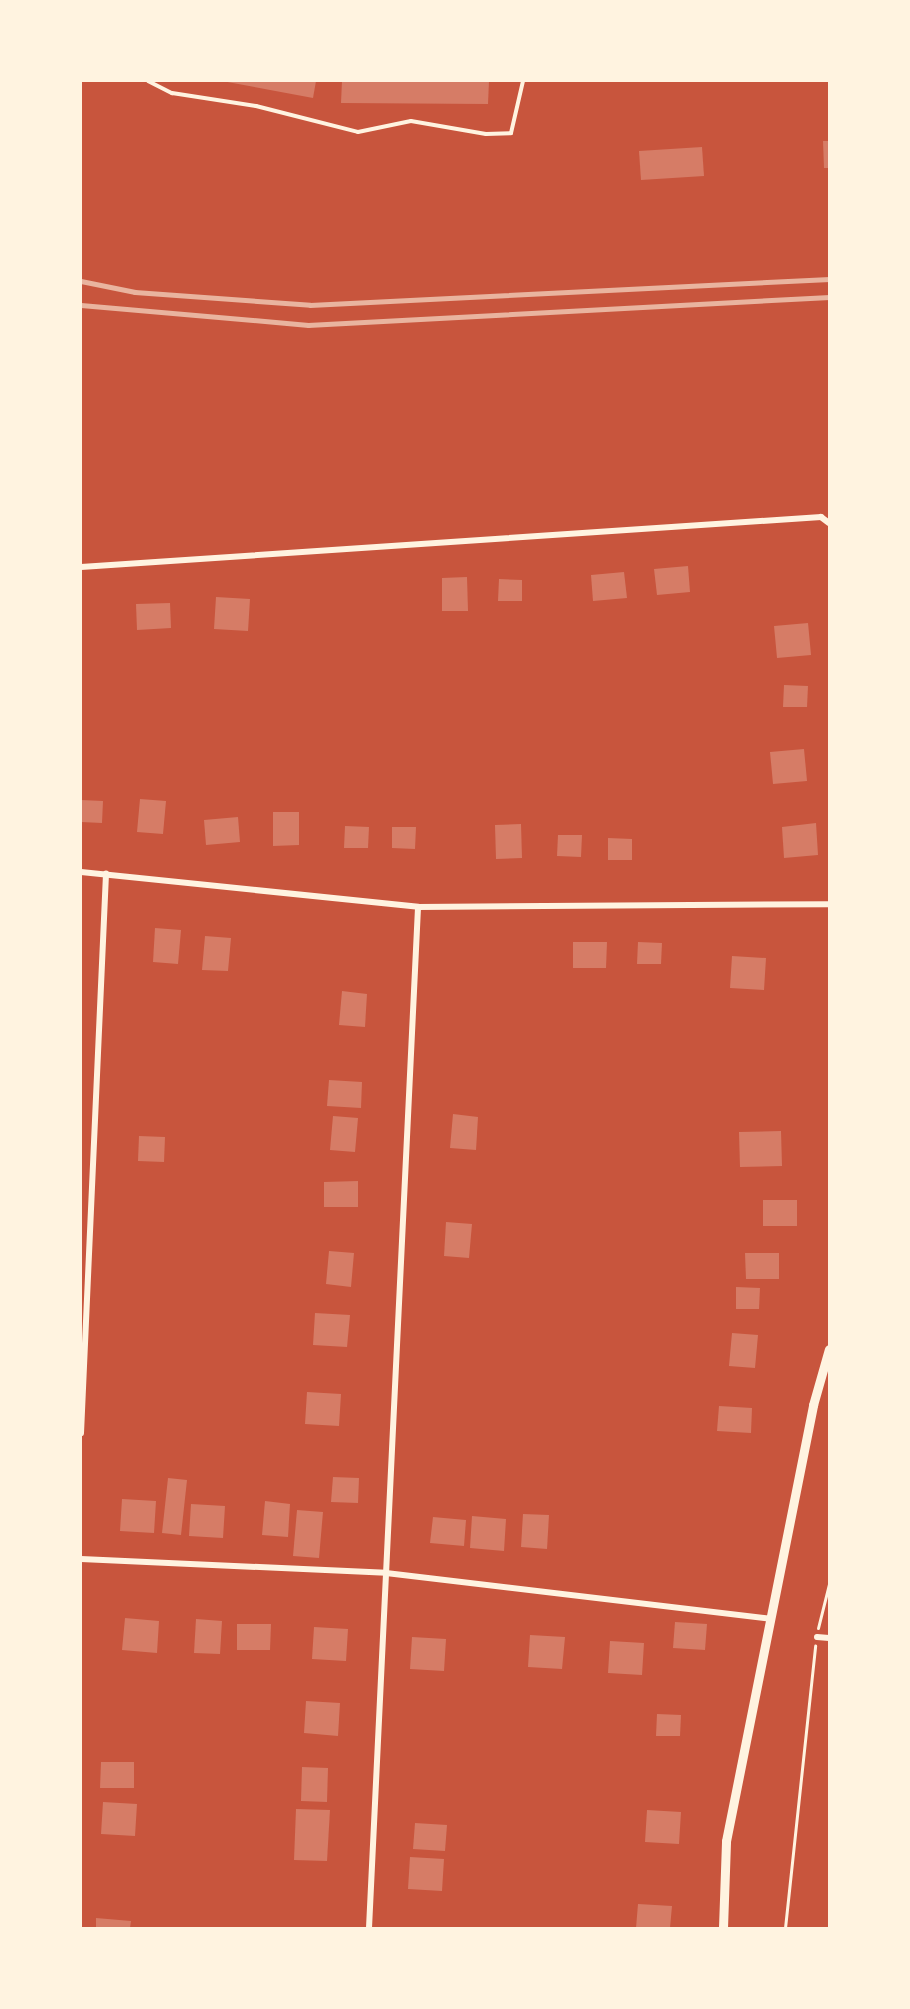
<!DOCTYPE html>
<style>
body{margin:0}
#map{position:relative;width:910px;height:2009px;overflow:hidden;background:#c8553d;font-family:"Roboto Condensed",sans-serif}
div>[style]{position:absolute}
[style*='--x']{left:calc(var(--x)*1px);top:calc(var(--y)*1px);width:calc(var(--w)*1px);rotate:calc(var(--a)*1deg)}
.building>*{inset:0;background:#d67c66}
.path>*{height:3px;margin:-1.5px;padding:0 1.5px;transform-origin:1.5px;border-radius:1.5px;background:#fff3e0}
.service>*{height:4px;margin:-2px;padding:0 2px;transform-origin:2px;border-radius:2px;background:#fff3e0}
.minor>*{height:6px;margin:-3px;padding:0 3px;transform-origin:3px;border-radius:3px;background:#fff3e0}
.tertiary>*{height:9px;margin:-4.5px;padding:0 4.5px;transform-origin:4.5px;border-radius:4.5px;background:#fff3e0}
.rail>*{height:4.5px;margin:-2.25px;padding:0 2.25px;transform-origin:2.25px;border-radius:2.25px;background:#e9b49f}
span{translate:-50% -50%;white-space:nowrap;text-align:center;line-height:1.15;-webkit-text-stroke:5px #fff3e0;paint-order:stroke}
.frame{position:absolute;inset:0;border:82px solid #fff3e0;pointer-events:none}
</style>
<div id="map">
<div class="building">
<i style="clip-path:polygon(222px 81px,316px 81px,313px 98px)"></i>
<i style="clip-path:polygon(342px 81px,489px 81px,488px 104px,341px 103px)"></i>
<i style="clip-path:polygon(823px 141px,829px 141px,829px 168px,824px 168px)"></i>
<i style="clip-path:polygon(702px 147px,704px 176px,641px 180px,639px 151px)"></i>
<i style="clip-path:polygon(688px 566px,690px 592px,657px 595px,654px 569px)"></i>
<i style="clip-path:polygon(624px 572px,627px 598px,593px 601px,591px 575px)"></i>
<i style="clip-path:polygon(467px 577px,468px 611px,442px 611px,442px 578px)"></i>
<i style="clip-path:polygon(499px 579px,522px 580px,522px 601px,498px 601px)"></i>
<i style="clip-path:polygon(216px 597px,250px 599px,248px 631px,214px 629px)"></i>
<i style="clip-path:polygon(170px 603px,171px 628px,137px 630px,136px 604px)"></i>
<i style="clip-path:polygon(808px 623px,811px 655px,777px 658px,774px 626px)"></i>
<i style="clip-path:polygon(784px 685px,808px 686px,807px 707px,783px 707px)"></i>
<i style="clip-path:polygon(804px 749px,807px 781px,773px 784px,770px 752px)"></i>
<i style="clip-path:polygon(140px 799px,166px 801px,163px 834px,137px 832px)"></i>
<i style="clip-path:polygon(81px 800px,103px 801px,102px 823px,81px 822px)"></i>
<i style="clip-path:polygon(273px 812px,299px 812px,299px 845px,273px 846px)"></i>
<i style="clip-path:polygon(238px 817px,240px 842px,206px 845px,204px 820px)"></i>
<i style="clip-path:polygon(816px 823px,818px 855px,784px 858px,782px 827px)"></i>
<i style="clip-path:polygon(521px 824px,522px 858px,496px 859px,495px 825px)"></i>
<i style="clip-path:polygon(345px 826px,369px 827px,368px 848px,344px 848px)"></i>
<i style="clip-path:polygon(392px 827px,416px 827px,415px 849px,392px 848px)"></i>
<i style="clip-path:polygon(558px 835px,582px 835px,581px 857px,557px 856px)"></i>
<i style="clip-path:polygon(608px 838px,632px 839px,632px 860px,608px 860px)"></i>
<i style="clip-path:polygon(155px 928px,181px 930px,178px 964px,153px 962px)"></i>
<i style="clip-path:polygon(205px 936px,231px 938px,228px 971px,202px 970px)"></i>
<i style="clip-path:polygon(573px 942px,607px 942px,606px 968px,573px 968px)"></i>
<i style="clip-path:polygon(638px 942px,662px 943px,661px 964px,637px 964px)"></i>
<i style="clip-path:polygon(732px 956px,766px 958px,764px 990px,730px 988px)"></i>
<i style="clip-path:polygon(342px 991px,367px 994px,365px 1027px,339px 1025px)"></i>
<i style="clip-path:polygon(329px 1080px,362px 1082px,361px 1108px,327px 1106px)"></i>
<i style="clip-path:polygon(453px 1114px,478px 1117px,476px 1150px,450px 1148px)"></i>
<i style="clip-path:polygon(333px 1116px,358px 1118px,355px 1152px,330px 1150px)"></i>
<i style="clip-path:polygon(781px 1131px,782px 1166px,740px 1167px,739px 1132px)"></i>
<i style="clip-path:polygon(139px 1136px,165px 1137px,164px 1162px,138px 1161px)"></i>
<i style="clip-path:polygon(358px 1181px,358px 1207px,324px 1207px,324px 1182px)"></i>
<i style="clip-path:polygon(763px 1200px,797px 1200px,797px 1226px,763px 1226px)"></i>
<i style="clip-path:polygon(446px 1222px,472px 1224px,469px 1258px,444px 1256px)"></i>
<i style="clip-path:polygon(329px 1251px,354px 1253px,351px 1287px,326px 1284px)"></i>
<i style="clip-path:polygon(745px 1253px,779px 1253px,779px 1279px,746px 1279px)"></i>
<i style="clip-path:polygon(736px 1287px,760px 1288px,759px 1309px,736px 1309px)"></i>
<i style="clip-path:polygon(315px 1313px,350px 1315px,347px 1347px,313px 1345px)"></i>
<i style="clip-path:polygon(732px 1333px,758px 1335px,755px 1368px,729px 1366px)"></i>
<i style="clip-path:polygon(307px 1392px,341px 1394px,339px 1426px,305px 1424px)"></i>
<i style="clip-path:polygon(719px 1406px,752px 1408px,751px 1433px,717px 1431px)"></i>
<i style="clip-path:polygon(333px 1477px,359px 1478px,358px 1503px,331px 1502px)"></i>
<i style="clip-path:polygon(168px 1478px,187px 1480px,181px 1535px,162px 1533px)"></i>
<i style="clip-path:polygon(122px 1499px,156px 1501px,154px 1533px,120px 1531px)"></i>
<i style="clip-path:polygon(265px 1501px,290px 1504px,288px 1537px,262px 1535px)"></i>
<i style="clip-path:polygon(191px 1504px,225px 1506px,223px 1538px,189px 1536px)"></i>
<i style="clip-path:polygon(297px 1510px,323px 1512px,319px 1558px,293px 1556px)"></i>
<i style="clip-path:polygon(523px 1514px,549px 1515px,547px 1549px,521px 1547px)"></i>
<i style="clip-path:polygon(472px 1516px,506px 1519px,504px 1551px,470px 1548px)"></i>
<i style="clip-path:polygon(433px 1517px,466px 1520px,464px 1546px,430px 1543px)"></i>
<i style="clip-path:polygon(125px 1618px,159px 1621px,157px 1653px,122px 1650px)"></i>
<i style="clip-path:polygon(196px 1619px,222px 1621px,220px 1654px,194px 1653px)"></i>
<i style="clip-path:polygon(675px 1622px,707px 1624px,705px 1650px,673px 1648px)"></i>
<i style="clip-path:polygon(237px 1624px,271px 1624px,270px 1650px,237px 1650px)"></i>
<i style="clip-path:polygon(314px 1627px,348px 1629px,346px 1661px,312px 1659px)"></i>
<i style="clip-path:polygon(530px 1635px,565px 1637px,562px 1669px,528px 1667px)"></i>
<i style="clip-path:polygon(412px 1637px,446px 1639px,444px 1671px,410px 1669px)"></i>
<i style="clip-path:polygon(610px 1641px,644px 1643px,642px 1675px,608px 1673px)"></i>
<i style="clip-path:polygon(306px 1701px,340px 1703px,338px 1736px,304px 1733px)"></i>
<i style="clip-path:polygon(657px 1714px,681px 1715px,680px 1736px,656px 1736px)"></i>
<i style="clip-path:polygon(101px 1762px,134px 1762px,134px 1788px,100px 1788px)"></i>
<i style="clip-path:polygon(302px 1767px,328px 1768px,327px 1802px,301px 1801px)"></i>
<i style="clip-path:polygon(103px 1802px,137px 1804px,135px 1836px,101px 1834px)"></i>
<i style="clip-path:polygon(296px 1809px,330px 1810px,327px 1861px,294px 1860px)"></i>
<i style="clip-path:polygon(647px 1810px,681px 1812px,679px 1844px,645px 1842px)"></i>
<i style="clip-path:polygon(415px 1823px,447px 1825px,445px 1851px,413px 1849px)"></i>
<i style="clip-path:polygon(410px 1857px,444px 1859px,442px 1891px,408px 1889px)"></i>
<i style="clip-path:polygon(638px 1904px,672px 1906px,670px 1928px,636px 1928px)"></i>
<i style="clip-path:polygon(96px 1918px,131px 1921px,130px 1928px,96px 1928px)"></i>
</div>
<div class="path">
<i style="--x:818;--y:1628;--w:45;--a:-76"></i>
<i style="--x:785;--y:1928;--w:284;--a:-83.9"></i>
</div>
<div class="service">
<i style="--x:148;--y:81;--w:27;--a:27"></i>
<i style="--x:172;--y:93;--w:85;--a:8.8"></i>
<i style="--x:256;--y:106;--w:105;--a:14.3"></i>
<i style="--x:358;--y:132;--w:54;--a:-11.7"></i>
<i style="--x:411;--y:121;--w:76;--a:9.8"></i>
<i style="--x:486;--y:134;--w:25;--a:-2"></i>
<i style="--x:511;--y:133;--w:53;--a:-77"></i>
</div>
<div class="minor">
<i style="--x:81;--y:567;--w:742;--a:-3.87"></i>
<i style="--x:821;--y:517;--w:10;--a:37"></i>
<i style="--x:81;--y:872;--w:339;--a:5.9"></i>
<i style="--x:418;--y:907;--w:411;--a:-0.4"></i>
<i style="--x:81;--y:1433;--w:560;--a:-87.44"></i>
<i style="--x:81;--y:1559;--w:305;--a:2.6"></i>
<i style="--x:386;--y:1573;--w:387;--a:6.8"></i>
<i style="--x:817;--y:1637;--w:12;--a:5"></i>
<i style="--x:369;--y:1928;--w:1022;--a:-87.25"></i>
</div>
<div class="tertiary">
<i style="--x:723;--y:1928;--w:87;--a:-88"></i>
<i style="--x:726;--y:1841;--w:445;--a:-78.7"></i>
<i style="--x:813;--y:1405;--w:58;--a:-74.1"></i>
</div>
<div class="rail">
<i style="--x:81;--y:281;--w:55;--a:11.5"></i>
<i style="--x:135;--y:292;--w:175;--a:4.2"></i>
<i style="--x:310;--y:305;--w:520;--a:-2.87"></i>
<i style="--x:81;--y:305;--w:228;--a:5"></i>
<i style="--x:308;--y:325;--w:522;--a:-3.08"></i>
</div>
<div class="frame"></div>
</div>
